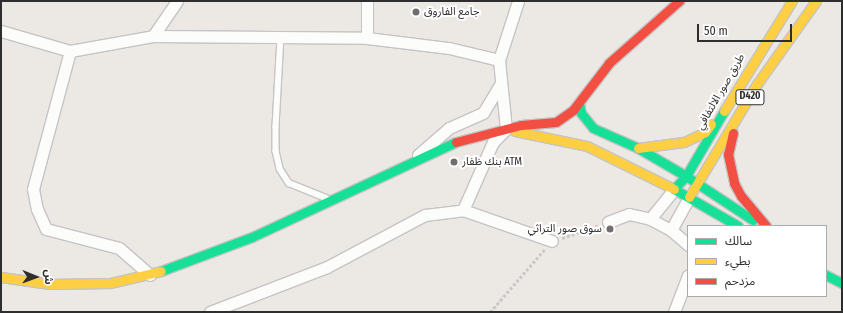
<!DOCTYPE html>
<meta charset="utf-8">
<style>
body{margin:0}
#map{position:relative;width:843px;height:313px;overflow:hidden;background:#ece8e4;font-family:"Fira Sans Condensed","Noto Sans Arabic",sans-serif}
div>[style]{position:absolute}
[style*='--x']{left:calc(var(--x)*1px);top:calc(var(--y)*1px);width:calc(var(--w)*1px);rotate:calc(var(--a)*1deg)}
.path>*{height:2.5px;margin-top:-1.25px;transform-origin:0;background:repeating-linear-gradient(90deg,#c9c9c8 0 3px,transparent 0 5px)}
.roads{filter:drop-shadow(1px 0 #c5c4c5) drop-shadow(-1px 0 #c5c4c5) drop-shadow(0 1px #c5c4c5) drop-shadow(0 -1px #c5c4c5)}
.lane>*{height:5.5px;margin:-2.75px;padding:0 2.75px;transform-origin:2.75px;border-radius:2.75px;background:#fcfcfb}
.street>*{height:11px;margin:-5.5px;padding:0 5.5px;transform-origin:5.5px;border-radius:5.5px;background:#fcfcfb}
.fast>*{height:9px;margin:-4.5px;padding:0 4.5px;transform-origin:4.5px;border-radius:4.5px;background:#16e098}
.slow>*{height:9px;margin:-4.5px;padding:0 4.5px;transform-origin:4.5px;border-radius:4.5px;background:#ffcf43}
.jam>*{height:9px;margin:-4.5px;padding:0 4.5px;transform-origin:4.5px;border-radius:4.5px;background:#f24e42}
.dots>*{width:11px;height:11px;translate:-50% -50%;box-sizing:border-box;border:2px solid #fff;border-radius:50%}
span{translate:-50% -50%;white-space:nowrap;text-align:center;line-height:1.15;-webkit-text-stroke:4px #fff;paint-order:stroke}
.shield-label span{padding:1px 3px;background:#fff;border:1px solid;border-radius:3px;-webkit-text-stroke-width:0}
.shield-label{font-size:10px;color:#2e2e2e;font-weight:700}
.poi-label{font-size:11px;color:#2e2e2e}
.left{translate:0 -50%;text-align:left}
.right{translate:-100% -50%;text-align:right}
.street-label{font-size:11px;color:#2e2e2e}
.frame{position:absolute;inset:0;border:2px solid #2e2e2e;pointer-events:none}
.legend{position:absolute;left:687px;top:225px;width:140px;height:72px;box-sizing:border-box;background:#fff;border:1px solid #ababab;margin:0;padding:5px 7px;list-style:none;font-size:12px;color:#2e2e2e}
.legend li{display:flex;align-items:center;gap:8px;height:20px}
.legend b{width:20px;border:1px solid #ababab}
.north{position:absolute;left:16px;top:257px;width:40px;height:40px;-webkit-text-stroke:3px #fff;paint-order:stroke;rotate:91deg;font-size:11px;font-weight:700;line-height:16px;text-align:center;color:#2e2e2e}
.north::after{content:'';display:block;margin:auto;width:14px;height:18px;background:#2e2e2e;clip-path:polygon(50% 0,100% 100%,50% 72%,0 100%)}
.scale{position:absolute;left:697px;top:24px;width:95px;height:18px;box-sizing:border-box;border:2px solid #2e2e2e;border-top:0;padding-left:5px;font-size:12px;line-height:14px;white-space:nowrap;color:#2e2e2e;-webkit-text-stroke:3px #fff;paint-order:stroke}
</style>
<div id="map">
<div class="path">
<i style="--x:562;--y:238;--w:39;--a:-19"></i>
<i style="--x:490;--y:312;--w:84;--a:-48.9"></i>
</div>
<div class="roads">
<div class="lane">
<i style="--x:281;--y:37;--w:90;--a:93.2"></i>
<i style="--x:276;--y:127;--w:24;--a:90"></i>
<i style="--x:276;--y:151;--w:18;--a:77"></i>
<i style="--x:280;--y:169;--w:17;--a:57"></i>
<i style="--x:289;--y:183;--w:40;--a:22"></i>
</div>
<div class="street">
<i style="--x:367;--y:1;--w:37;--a:90"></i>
<i style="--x:1;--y:31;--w:72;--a:16.2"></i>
<i style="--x:70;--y:51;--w:84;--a:-10.2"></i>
<i style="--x:153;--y:36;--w:214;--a:0.5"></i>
<i style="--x:367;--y:38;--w:83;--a:7"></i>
<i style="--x:449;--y:48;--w:51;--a:13.5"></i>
<i style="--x:153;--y:36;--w:42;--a:-55.6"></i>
<i style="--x:70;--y:51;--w:143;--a:105"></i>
<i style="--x:33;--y:189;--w:20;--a:79"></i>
<i style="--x:37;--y:209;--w:22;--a:66"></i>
<i style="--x:46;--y:229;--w:75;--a:14.6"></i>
<i style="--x:119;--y:248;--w:41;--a:41.1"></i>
<i style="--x:418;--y:155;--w:41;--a:-41.1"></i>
<i style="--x:449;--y:128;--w:37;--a:-24"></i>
<i style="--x:483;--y:113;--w:33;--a:-59"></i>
<i style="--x:463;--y:210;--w:74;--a:-66.2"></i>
<i style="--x:493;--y:142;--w:18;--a:-45"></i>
<i style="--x:506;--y:129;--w:69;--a:-95.8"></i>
<i style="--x:499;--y:60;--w:62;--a:-72.1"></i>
<i style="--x:650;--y:219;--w:38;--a:-51"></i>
<i style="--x:608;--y:222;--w:22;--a:-21"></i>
<i style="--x:629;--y:214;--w:22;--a:13"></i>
<i style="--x:650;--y:219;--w:24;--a:28"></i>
<i style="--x:671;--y:230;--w:23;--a:41"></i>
<i style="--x:671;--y:230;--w:38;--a:-61"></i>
<i style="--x:210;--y:312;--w:125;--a:-21"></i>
<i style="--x:327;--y:267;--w:111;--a:-28"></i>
<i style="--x:425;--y:215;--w:38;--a:-7"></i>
<i style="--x:463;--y:210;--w:94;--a:19.2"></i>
<i style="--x:674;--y:312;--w:39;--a:-69"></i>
</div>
<div class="fast">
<i style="--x:579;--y:103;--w:10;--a:79"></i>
<i style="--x:581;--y:113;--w:19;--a:51"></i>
<i style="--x:593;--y:128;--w:49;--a:24"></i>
<i style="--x:638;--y:148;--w:56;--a:30.3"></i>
<i style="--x:724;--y:111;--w:75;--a:120.3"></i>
<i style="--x:686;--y:176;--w:18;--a:133"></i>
<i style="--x:674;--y:189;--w:74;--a:30"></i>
<i style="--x:686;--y:176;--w:80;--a:33.3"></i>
<i style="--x:161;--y:271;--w:97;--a:-20.5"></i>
<i style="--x:252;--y:237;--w:225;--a:-25"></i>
<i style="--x:826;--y:275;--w:18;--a:27"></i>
</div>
<div class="slow">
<i style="--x:724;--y:111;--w:129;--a:-58.3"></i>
<i style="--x:515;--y:131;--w:74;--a:11.8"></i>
<i style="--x:587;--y:146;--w:97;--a:26.3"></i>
<i style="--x:638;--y:148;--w:46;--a:-7.4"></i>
<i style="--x:684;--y:142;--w:23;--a:-25"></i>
<i style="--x:705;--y:132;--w:10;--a:-53"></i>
<i style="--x:689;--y:197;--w:132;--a:-59"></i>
<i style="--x:757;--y:84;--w:102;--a:-54.6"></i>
<i style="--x:1;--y:277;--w:49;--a:8.3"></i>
<i style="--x:49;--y:284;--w:61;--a:-0.9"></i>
<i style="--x:110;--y:283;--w:52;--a:-13.2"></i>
</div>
<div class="jam">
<i style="--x:733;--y:133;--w:22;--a:103"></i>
<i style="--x:728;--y:154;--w:30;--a:78"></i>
<i style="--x:734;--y:183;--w:15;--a:62"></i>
<i style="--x:741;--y:196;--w:39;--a:50"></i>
<i style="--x:456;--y:142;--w:67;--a:-14.7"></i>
<i style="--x:521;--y:125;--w:35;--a:-5"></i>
<i style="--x:556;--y:122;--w:21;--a:-35"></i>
<i style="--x:573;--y:110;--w:59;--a:-52.5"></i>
<i style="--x:609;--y:63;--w:94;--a:-41.5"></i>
</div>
</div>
<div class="dots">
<i style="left:416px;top:12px;background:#706f6e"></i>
<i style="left:454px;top:162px;background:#706f6e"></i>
<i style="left:610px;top:229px;background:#706f6e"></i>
</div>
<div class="shield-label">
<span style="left:750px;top:97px">D420</span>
</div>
<div class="poi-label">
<span class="left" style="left:424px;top:12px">جامع الفاروق</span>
<span class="left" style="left:462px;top:162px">بنك ظفار ATM</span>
<span class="right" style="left:602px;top:229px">سوق صور التراثي</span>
</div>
<div class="street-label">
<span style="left:721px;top:92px;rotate:-60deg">طريق صور الالتفافي</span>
</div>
<div class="frame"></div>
<ul class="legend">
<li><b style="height:5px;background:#16e098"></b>سالك</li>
<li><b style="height:5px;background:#ffcf43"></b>بطيء</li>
<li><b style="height:5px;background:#f24e42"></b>مزدحم</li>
</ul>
<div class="north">ش</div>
<div class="scale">50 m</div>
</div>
